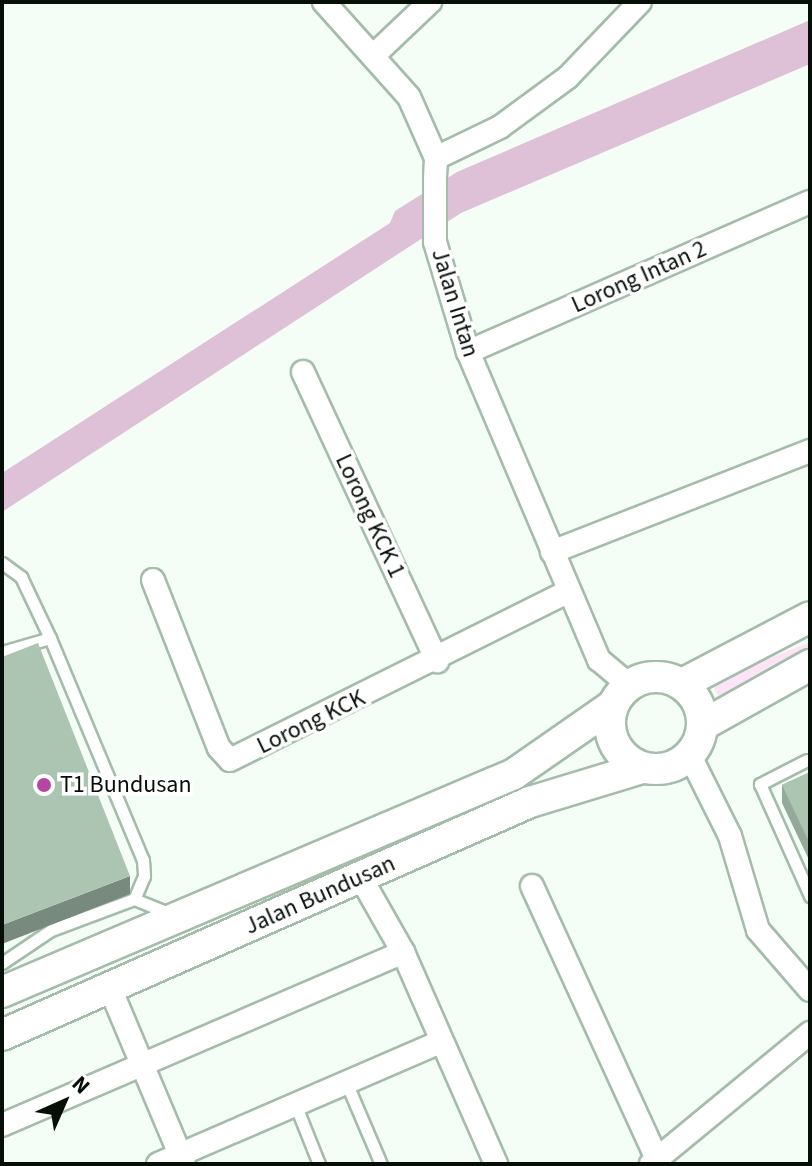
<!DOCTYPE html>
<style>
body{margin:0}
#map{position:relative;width:812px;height:1166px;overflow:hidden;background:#f4fef7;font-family:"Source Sans 3",sans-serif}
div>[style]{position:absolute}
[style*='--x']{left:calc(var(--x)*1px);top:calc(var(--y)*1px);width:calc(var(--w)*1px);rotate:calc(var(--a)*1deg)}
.green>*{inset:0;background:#fce3f6}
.water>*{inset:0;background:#dec1d7}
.roads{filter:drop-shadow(2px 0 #a4bcaa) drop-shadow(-2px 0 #a4bcaa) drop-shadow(0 2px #a4bcaa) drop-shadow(0 -2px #a4bcaa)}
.lane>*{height:11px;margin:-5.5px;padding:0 5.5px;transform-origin:5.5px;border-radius:5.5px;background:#fff}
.street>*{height:22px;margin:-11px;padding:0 11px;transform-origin:11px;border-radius:11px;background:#fff}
.secondary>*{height:30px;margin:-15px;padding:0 15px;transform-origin:15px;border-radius:15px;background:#fff}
.secondary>.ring{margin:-15px;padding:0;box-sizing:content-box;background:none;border:30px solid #fff;border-radius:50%}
.wall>*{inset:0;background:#94a999}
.shaded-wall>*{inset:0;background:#78897d}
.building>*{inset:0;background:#acc4b2}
.dots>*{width:22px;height:22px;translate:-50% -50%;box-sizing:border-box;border:4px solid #fff;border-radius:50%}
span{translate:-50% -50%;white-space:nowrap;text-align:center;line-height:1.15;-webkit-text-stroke:7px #fff;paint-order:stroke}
.street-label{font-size:24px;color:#060e08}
.poi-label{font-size:24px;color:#060e08}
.left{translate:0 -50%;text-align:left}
.frame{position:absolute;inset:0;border:4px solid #060e08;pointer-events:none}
.north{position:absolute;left:24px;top:1062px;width:80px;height:80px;-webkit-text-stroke:6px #fff;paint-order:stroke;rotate:45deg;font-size:22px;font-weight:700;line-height:32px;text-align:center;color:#060e08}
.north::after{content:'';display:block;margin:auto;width:28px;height:36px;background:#060e08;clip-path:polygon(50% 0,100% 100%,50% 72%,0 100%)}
</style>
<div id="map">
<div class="green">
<i style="clip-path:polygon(810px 642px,810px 651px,724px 708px,711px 682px)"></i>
</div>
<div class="water">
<i style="clip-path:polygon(810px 20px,810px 64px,461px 213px,2px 512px,2px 473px,390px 223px,395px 211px,457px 172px)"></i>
</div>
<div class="roads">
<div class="lane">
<i style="--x:2;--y:563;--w:24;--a:36"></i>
<i style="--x:21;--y:577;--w:68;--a:64.6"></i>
<i style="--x:2;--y:652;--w:50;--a:-16.3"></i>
<i style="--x:50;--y:638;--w:241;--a:67.3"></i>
<i style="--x:143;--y:860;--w:16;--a:86"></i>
<i style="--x:144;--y:876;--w:25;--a:113"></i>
<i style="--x:807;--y:760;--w:53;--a:152.9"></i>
<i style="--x:760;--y:784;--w:123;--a:65.9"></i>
<i style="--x:2;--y:963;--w:59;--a:-34"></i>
<i style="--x:51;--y:930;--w:89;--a:-20.5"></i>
<i style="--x:134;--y:899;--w:40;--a:22"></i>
<i style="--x:346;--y:1082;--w:89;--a:66.9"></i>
<i style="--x:295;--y:1104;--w:65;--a:68.2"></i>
</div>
<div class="street">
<i style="--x:324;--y:2;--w:127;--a:48.2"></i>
<i style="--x:409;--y:97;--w:67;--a:66.1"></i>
<i style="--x:373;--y:56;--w:79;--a:-43.5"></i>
<i style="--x:468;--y:352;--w:373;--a:-23.7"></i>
<i style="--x:303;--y:372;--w:319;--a:65.1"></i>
<i style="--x:552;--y:552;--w:277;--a:-21.4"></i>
<i style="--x:153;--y:580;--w:180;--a:68.6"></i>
<i style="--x:219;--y:748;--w:16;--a:47"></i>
<i style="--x:230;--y:760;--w:377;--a:-26.5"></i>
<i style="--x:629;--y:685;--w:39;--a:-140"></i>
<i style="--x:599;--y:660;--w:335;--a:-113"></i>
<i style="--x:468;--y:352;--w:115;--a:-106.7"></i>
<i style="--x:435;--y:242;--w:64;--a:-90"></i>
<i style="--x:435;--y:178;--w:20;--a:-87"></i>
<i style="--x:436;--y:158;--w:71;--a:-25.8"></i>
<i style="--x:500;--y:127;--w:84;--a:-36.3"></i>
<i style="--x:568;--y:77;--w:104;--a:-46.2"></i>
<i style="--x:690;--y:756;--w:89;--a:63.4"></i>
<i style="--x:730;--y:836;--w:98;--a:73.4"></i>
<i style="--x:758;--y:930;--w:79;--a:49.1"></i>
<i style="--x:361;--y:878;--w:85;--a:60.4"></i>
<i style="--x:403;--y:952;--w:232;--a:66.3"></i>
<i style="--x:532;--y:886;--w:300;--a:65.4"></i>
<i style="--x:110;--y:988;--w:191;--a:67.2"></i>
<i style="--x:2;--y:1125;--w:437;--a:-23.3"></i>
<i style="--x:158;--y:1164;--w:309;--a:-23.4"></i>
<i style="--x:651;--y:1164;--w:206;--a:-39.5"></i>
</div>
<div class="secondary">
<i class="ring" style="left:610px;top:677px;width:62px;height:62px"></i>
<i style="--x:682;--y:684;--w:144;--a:-27.6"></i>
<i style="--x:703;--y:725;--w:123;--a:-29.3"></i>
<i style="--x:2;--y:992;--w:556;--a:-23.06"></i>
<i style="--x:514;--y:774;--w:119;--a:-34.8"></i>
<i style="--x:2;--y:1035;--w:577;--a:-23.81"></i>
<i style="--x:530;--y:802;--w:117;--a:-16.9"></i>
</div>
</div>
<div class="wall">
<i style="clip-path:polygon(810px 772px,810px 862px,782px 803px,782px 785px)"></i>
</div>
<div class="shaded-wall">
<i style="clip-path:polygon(130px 876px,130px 894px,2px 944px,2px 925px)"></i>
</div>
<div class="building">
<i style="clip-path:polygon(38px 643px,130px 876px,2px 925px,2px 657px)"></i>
<i style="clip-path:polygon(810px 772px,810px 844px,782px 785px)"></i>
</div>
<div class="dots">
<i style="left:44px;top:785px;background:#b546a4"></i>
</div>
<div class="street-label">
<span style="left:639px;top:277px;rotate:-24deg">Lorong Intan 2</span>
<span style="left:455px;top:303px;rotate:73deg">Jalan Intan</span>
<span style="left:370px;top:516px;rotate:65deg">Lorong KCK 1</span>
<span style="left:311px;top:722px;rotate:-26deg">Lorong KCK</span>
<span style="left:320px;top:895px;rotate:-24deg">Jalan Bundusan</span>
</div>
<div class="poi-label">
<span class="left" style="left:60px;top:785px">T1 Bundusan</span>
</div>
<div class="frame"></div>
<div class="north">N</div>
</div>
